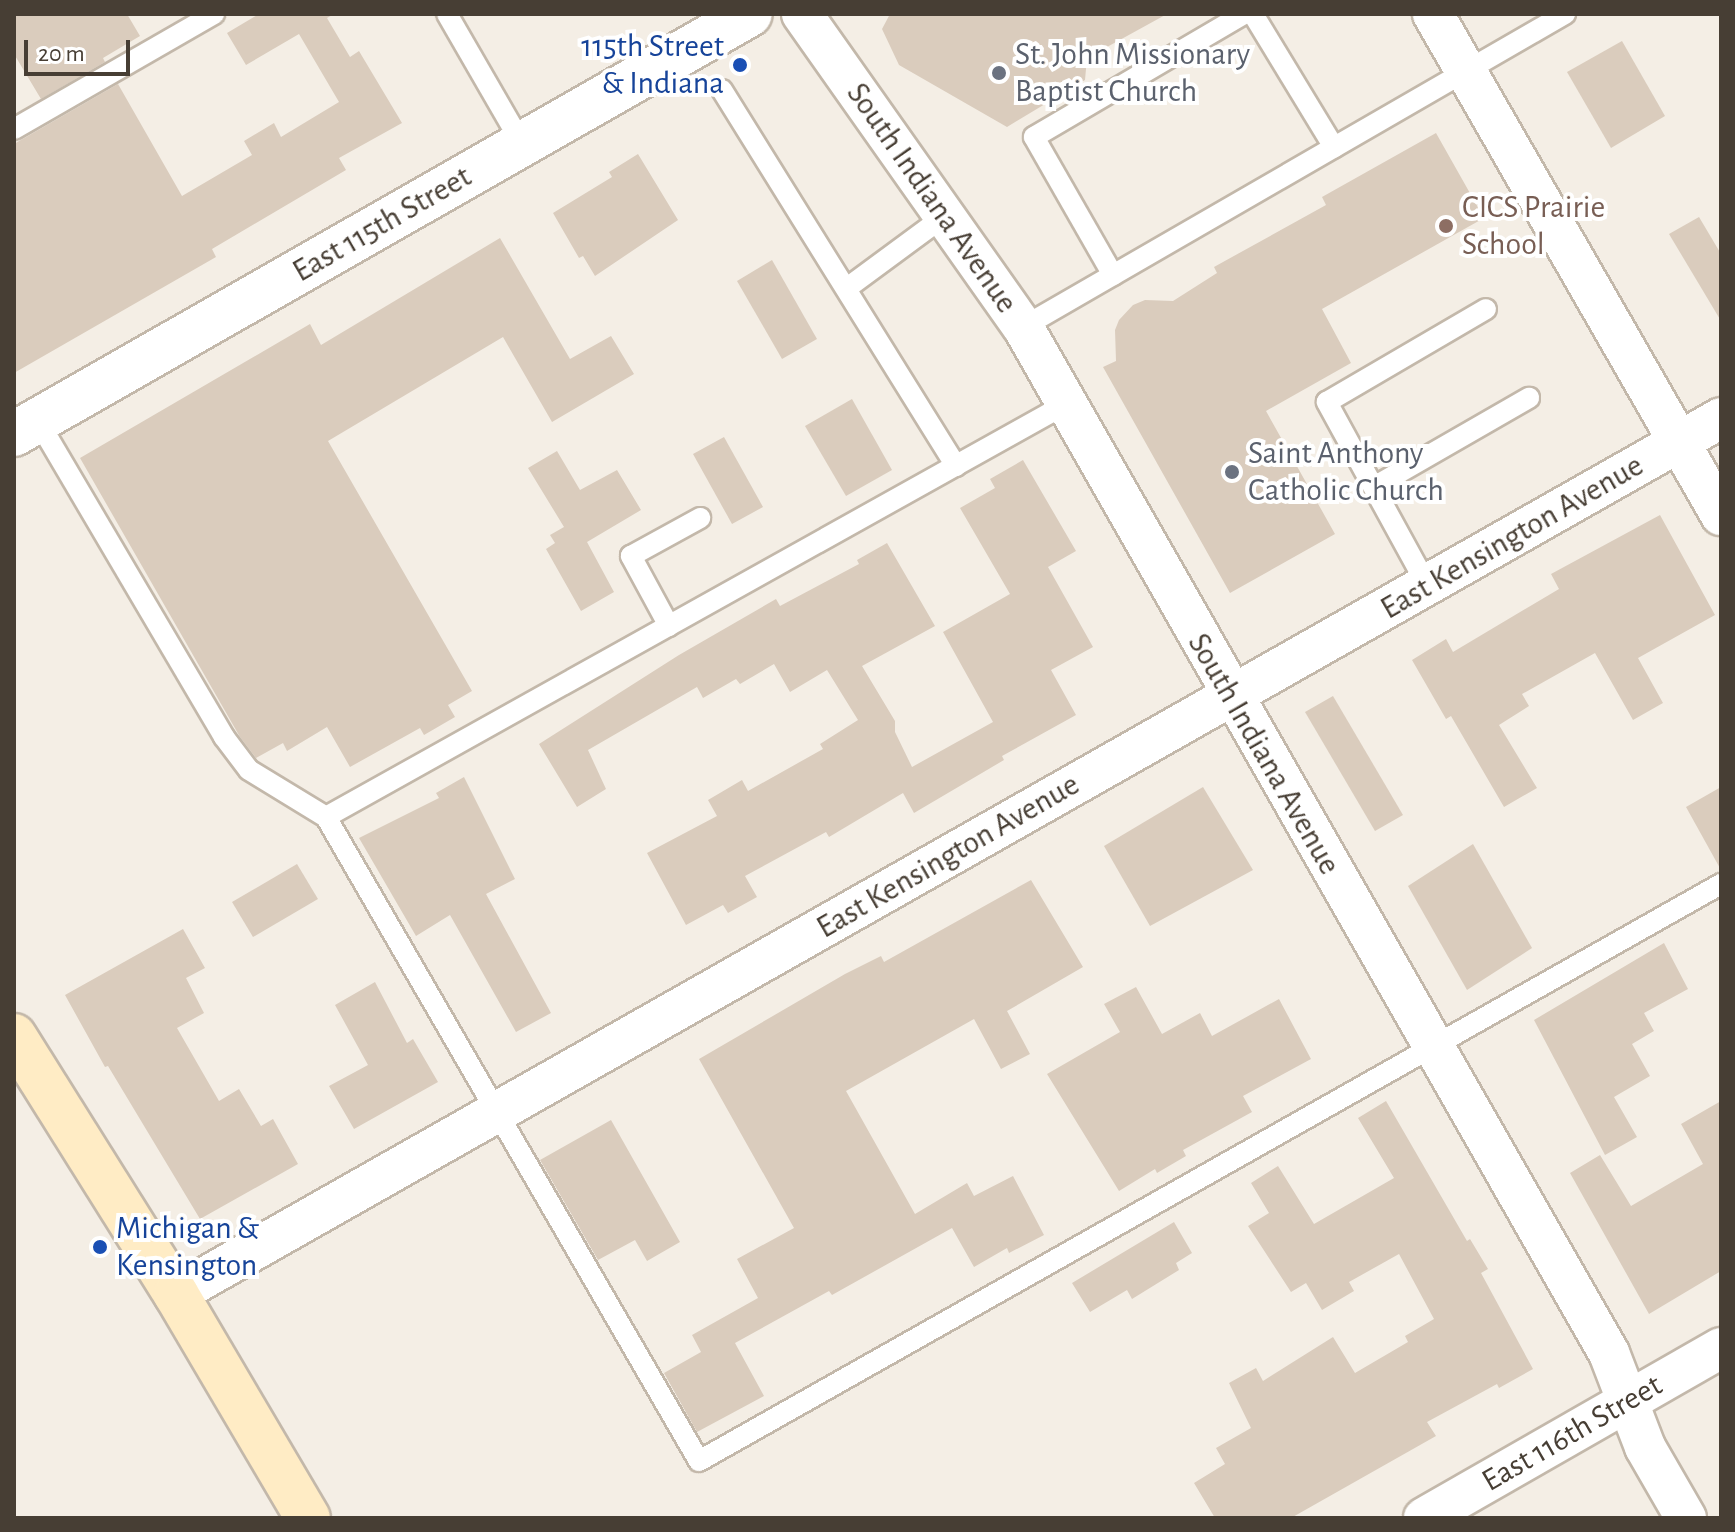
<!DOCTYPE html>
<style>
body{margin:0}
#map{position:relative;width:1735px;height:1532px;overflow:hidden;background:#f4eee5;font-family:"Alegreya Sans",sans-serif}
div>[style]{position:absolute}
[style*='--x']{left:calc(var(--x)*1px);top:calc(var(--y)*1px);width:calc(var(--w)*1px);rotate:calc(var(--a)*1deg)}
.building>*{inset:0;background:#daccbd}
.roads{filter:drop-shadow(2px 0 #c3b8aa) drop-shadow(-2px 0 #c3b8aa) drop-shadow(0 2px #c3b8aa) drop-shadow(0 -2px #c3b8aa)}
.service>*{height:20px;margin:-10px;padding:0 10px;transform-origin:10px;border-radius:10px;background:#fff}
.minor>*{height:40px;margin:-20px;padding:0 20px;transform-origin:20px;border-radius:20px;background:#fff}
.tertiary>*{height:44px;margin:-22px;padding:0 22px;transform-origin:22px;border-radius:22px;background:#fff}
.secondary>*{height:44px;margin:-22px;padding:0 22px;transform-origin:22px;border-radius:22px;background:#ffecc5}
.dots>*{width:22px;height:22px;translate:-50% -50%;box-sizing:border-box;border:4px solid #fff;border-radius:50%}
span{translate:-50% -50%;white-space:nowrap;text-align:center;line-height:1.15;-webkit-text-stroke:8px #fff;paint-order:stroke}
.transit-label{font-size:32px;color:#164399}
.right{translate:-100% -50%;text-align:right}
.left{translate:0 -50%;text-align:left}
.worship-label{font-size:32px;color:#5b616d}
.street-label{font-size:32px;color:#473e34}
.education-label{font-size:32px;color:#785e54}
.frame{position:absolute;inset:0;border:16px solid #473e34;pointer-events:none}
.scale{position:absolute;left:24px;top:40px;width:106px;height:36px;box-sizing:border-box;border:4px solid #473e34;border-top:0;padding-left:10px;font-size:24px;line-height:28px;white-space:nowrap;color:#473e34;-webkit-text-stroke:6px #fff;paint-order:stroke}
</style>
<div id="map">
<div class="building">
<i style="clip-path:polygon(14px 14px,127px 14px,140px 36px,103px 58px,105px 62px,41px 99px,14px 54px)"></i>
<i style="clip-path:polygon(259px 14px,334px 14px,327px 18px,350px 57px,359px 51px,402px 123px,339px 158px,346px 170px,212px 249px,216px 257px,14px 373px,14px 144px,118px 84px,182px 196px,252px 155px,244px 141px,274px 123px,281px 137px,339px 102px,299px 34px,246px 65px,227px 33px)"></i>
<i style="clip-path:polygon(890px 14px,1167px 14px,1087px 58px,1085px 80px,1007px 127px,899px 65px,882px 29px)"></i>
<i style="clip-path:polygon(1622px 41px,1665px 116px,1611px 148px,1567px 72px)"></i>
<i style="clip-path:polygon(1436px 133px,1484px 218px,1322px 309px,1351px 363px,1266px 411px,1335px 534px,1230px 593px,1103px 367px,1116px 361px,1115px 330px,1119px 320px,1133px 305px,1145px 300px,1173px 301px,1217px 273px,1214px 267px,1326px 205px,1322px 197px)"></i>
<i style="clip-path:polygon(638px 154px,678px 220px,595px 276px,583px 256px,579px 258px,553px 213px,612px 177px,609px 172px)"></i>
<i style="clip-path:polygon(1699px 217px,1721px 254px,1721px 321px,1669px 234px)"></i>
<i style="clip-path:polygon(500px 238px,570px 359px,611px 336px,634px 374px,552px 422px,503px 337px,328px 441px,472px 691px,448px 705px,455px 717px,424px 735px,420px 728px,350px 767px,327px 727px,287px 751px,283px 743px,256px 758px,240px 737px,80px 458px,310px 324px,321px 345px)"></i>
<i style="clip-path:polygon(772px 260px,817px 339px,782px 359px,737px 281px)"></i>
<i style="clip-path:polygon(852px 399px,892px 470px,846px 496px,805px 426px)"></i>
<i style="clip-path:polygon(724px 437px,763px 507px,732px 524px,693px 454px)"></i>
<i style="clip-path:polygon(557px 451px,580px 490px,617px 470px,641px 510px,587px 542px,614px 592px,581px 611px,546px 549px,555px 543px,550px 535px,564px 527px,528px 468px)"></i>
<i style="clip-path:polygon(1023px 460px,1076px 551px,1048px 567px,1093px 647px,1051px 670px,1076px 715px,1002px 756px,1004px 760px,914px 813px,903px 793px,829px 837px,826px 832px,745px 876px,757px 897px,728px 913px,723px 905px,686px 925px,647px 853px,717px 816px,708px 800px,742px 780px,748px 791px,823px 749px,820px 744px,858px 720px,827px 670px,790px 692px,774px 664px,740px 684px,736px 679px,703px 698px,697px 687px,588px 750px,606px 789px,577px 807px,539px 744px,679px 655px,776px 599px,780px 606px,859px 564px,857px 560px,887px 543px,935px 626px,862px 666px,895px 721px,895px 732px,912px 767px,993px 722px,943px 632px,1010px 594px,960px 508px,995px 488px,990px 479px)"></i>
<i style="clip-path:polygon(1660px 515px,1715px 615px,1638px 658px,1663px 703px,1633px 720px,1595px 653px,1522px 694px,1529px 706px,1499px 725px,1537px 788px,1504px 807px,1451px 716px,1446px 719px,1412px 660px,1446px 639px,1453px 652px,1559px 589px,1551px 574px)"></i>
<i style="clip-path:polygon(1333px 696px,1403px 815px,1375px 831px,1305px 712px)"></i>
<i style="clip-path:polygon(464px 777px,515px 879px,486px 894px,551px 1013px,516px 1032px,450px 915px,416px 936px,359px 838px,439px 798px,436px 793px)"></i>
<i style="clip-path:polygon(1203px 787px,1253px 870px,1150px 926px,1104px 846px)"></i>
<i style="clip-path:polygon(1721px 787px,1721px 870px,1686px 807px)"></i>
<i style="clip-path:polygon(1473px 844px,1532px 948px,1467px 990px,1408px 886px)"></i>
<i style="clip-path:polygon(297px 864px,318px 899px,253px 937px,232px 902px)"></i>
<i style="clip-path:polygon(1031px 880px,1083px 967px,1007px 1011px,1030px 1054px,1001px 1069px,974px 1019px,846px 1091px,915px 1214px,967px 1183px,974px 1196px,1013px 1176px,1044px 1235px,1009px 1253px,1007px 1248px,974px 1267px,952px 1228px,832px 1295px,829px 1291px,735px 1343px,764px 1396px,697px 1432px,664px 1373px,701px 1352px,692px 1335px,758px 1298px,737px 1259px,794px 1228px,699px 1059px,845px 974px,881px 956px,884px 962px)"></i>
<i style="clip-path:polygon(183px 929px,205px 968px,186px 978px,204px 1013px,177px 1028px,219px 1101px,239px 1089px,261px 1126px,273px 1119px,298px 1164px,200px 1219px,108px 1066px,105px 1067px,65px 995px)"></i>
<i style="clip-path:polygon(1664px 943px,1688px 989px,1644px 1013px,1654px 1031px,1632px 1044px,1650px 1076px,1614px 1097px,1637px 1137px,1605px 1155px,1534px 1020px)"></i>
<i style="clip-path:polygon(375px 982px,407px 1043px,413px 1039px,438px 1082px,354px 1129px,329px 1086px,368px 1065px,335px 1005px)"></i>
<i style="clip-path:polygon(1136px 987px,1162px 1034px,1200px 1013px,1212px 1036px,1279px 999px,1311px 1059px,1243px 1096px,1252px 1112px,1183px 1150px,1186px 1156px,1157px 1173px,1155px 1169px,1119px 1191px,1047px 1074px,1120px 1032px,1104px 1004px)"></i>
<i style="clip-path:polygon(1386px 1101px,1467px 1241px,1470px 1239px,1488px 1269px,1481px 1273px,1533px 1369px,1499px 1388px,1497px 1384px,1427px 1422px,1436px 1436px,1291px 1518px,1215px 1518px,1194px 1483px,1225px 1464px,1216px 1448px,1251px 1428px,1229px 1383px,1256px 1368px,1263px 1381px,1333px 1337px,1355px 1373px,1408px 1342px,1405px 1336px,1434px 1319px,1399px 1254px,1349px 1282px,1354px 1291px,1322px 1310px,1306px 1283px,1291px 1292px,1248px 1226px,1269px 1213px,1251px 1183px,1278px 1166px,1314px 1224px,1394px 1178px,1358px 1118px)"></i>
<i style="clip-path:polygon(1721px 1101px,1721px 1271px,1649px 1314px,1570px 1173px,1600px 1155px,1631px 1206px,1703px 1164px,1681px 1124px)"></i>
<i style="clip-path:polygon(611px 1120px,680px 1242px,647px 1261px,635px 1240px,598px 1260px,540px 1160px)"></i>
<i style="clip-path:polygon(1174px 1222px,1192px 1253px,1176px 1263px,1179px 1270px,1132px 1299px,1127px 1290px,1090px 1312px,1072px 1283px)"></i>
</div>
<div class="roads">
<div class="service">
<i style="--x:447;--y:14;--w:150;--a:60"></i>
<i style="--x:1253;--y:14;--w:156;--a:58.7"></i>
<i style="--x:722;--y:90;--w:443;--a:58.1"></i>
<i style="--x:14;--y:129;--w:231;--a:-29.9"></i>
<i style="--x:1113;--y:275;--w:159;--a:-119.8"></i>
<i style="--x:1034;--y:137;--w:243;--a:-30.4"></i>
<i style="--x:847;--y:288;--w:123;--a:-36.4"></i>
<i style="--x:1023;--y:327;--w:626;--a:-30.01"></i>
<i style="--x:38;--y:421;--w:367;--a:59.5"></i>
<i style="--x:224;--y:737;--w:41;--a:52.9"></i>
<i style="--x:249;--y:770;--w:90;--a:31.4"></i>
<i style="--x:326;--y:817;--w:744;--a:59.92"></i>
<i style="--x:699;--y:1461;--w:1174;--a:-29.45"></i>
<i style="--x:1374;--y:487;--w:179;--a:-29.9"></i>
<i style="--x:1427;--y:585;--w:209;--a:-118.7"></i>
<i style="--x:1327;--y:402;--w:184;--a:-30.3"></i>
<i style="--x:669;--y:626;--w:80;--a:-118.5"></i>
<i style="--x:631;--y:556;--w:79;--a:-28.8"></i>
<i style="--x:326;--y:817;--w:847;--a:-29.17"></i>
</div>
<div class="minor">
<i style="--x:802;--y:14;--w:383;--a:54.8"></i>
<i style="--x:1023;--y:327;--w:1182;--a:60.27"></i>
<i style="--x:1609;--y:1353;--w:101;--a:69"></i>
<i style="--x:1645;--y:1447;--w:82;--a:60"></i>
<i style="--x:1433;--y:14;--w:578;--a:60.11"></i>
<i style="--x:176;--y:1294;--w:1776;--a:-29.55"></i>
<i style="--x:1424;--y:1518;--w:342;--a:-29.8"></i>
</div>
<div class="tertiary">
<i style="--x:14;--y:434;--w:847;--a:-29.71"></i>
</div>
<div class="secondary">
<i style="--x:14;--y:1036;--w:305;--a:57.9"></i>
<i style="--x:176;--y:1294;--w:260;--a:59.5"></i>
</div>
</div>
<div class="dots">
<i style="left:740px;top:65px;background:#1a4fb4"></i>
<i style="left:999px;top:73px;background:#6b7280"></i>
<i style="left:1446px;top:226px;background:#8d6e63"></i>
<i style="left:1232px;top:472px;background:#6b7280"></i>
<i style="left:100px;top:1247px;background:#1a4fb4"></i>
</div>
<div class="transit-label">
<span class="right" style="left:724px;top:65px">115th Street<br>&amp; Indiana</span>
<span class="left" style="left:116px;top:1247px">Michigan &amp;<br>Kensington</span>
</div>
<div class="worship-label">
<span class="left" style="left:1015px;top:73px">St. John Missionary<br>Baptist Church</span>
<span class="left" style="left:1248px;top:472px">Saint Anthony<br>Catholic Church</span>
</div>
<div class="street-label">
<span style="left:932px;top:198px;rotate:55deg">South Indiana Avenue</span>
<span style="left:382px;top:224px;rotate:-30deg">East 115th Street</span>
<span style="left:1512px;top:537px;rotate:-30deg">East Kensington Avenue</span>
<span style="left:1264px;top:754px;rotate:60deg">South Indiana Avenue</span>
<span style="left:948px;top:856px;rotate:-30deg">East Kensington Avenue</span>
<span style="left:1572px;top:1433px;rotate:-30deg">East 116th Street</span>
</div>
<div class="education-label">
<span class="left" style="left:1462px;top:226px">CICS Prairie<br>School</span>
</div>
<div class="frame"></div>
<div class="scale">20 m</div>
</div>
